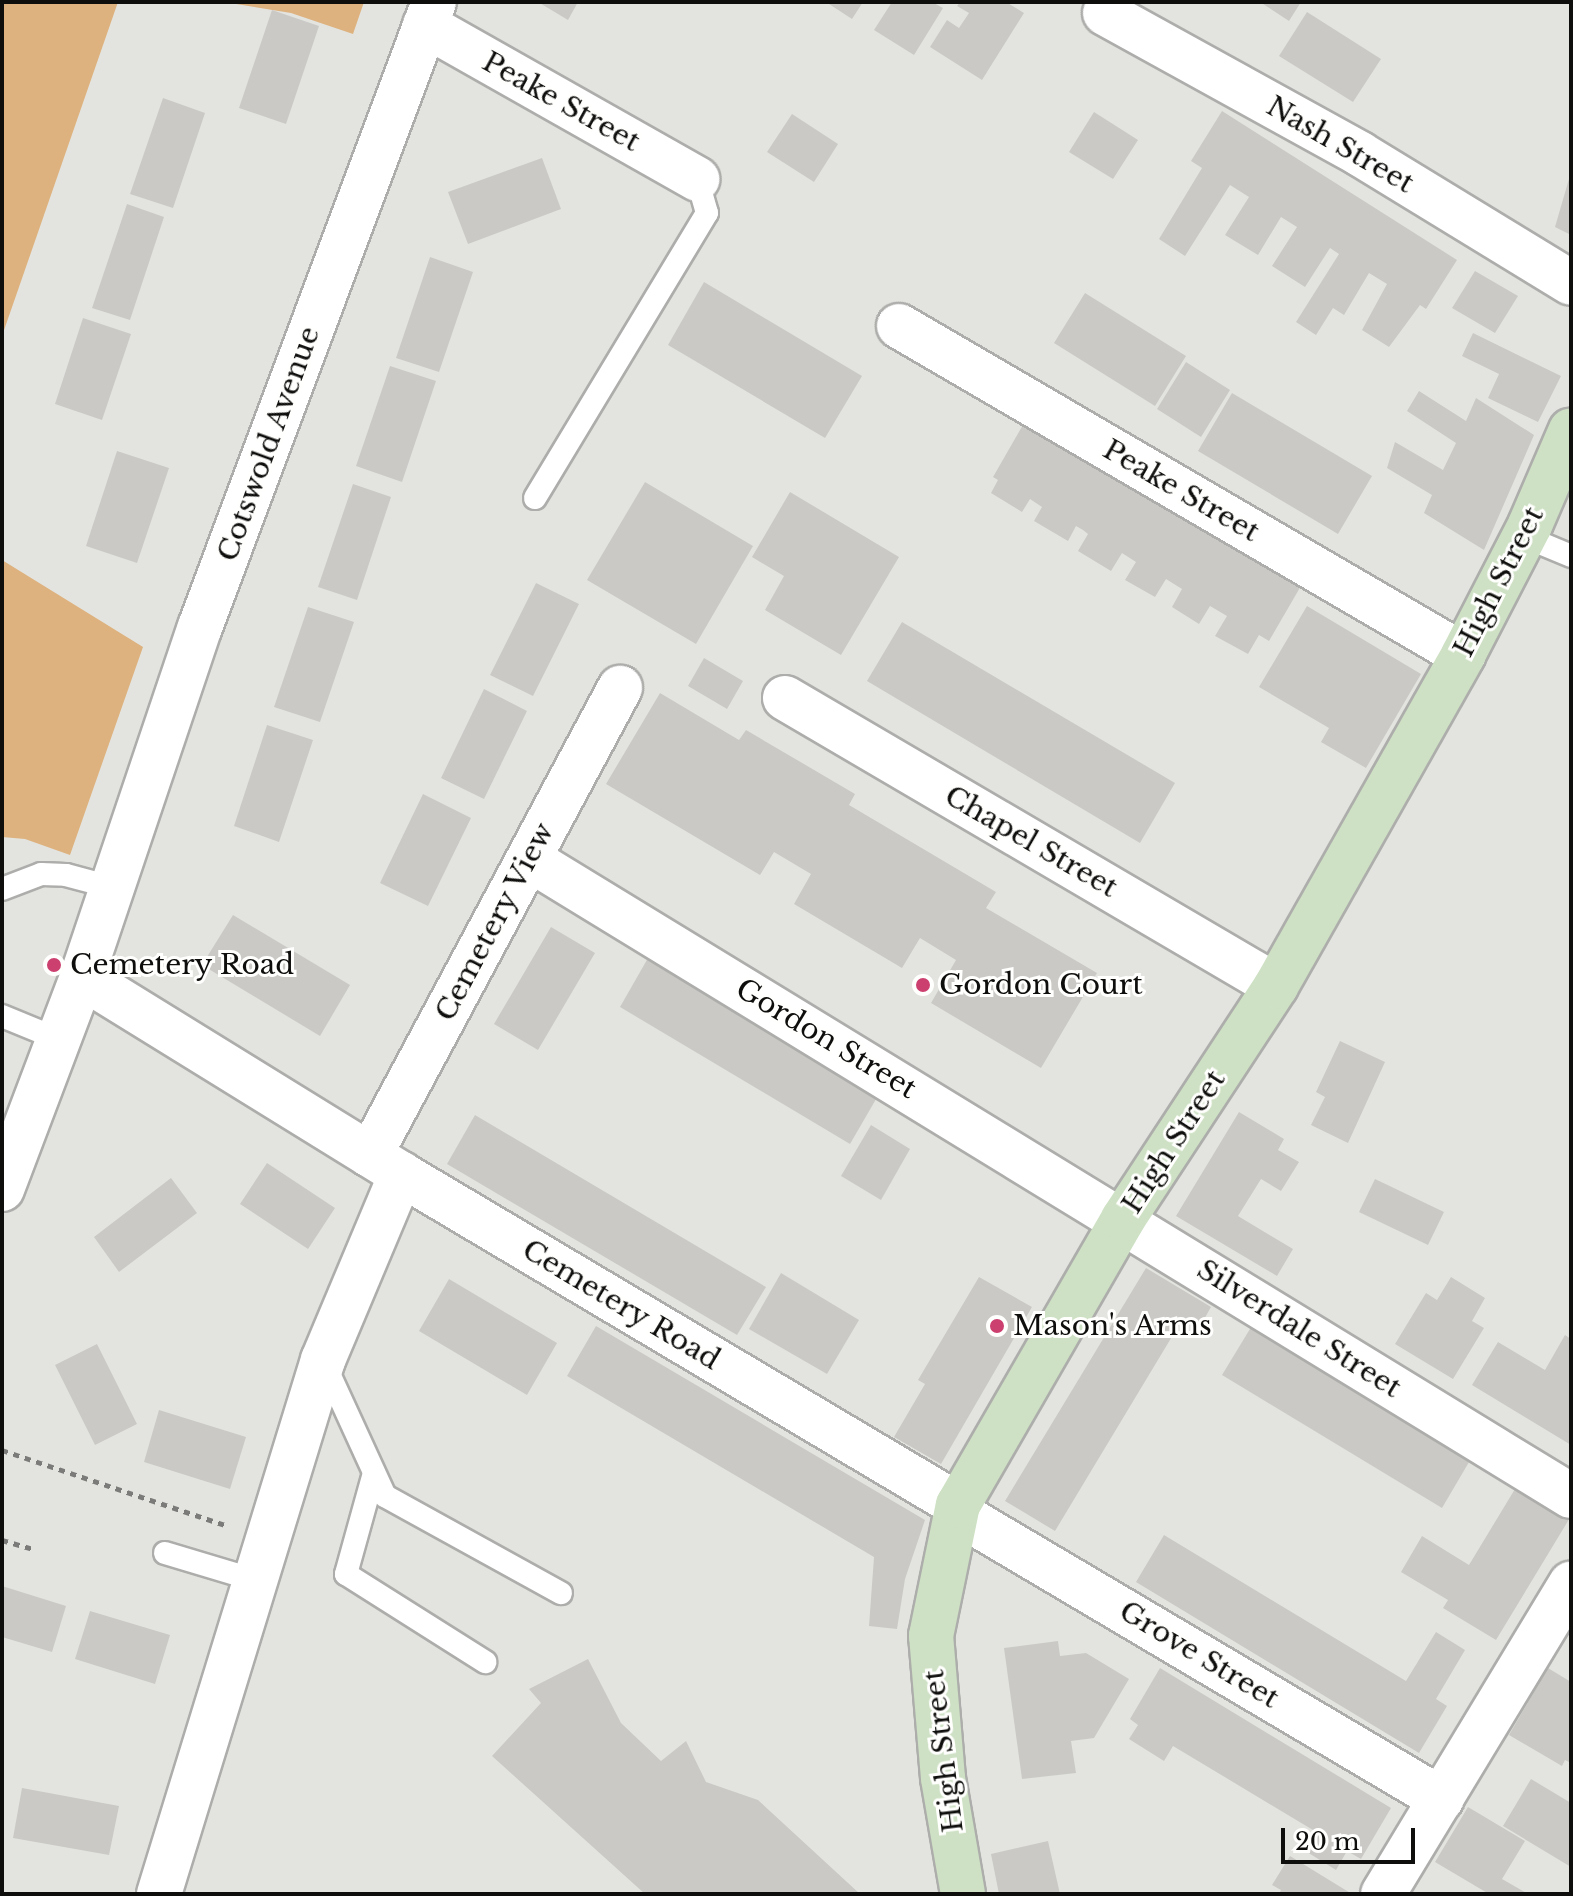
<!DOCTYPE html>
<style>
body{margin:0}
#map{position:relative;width:1573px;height:1896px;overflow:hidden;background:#e3e4e0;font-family:"Libre Baskerville",serif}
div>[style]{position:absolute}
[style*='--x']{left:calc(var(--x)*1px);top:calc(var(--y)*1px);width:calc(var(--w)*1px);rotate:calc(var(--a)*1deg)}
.green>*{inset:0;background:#deb27e}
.building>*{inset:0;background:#cac9c6}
.path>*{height:5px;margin-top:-2.5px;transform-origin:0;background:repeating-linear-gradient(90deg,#7b7b79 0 6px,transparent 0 12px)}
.roads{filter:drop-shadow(2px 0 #adaeab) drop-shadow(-2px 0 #adaeab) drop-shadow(0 2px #adaeab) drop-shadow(0 -2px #adaeab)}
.service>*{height:22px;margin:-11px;padding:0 11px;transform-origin:11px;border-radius:11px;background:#fff}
.minor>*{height:44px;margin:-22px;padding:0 22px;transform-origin:22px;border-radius:22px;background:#fff}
.secondary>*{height:44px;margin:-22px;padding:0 22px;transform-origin:22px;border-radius:22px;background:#cee1c4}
.dots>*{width:22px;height:22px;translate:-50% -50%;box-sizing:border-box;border:4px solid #fffffe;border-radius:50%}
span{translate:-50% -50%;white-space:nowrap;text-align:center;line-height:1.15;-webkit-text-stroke:6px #fffffe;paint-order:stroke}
.street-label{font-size:28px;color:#0e0e0d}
.poi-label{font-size:28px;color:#0e0e0d}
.left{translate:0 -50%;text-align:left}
.frame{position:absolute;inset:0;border:4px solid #0e0e0d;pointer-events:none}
.scale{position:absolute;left:1281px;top:1828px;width:134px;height:36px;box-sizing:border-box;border:4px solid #0e0e0d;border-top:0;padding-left:10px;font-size:24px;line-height:28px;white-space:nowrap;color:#0e0e0d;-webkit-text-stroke:6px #fffffe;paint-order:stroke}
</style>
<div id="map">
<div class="green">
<i style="clip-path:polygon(2px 2px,118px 2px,2px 336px)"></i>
<i style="clip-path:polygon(224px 2px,364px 2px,353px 34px,291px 13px)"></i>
<i style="clip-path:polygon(2px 560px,143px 647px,70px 855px,25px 839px,2px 837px)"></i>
</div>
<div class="building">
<i style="clip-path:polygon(538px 2px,578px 2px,568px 20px)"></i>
<i style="clip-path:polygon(826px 2px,863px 2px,852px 19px)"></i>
<i style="clip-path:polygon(892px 2px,932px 2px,943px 8px,914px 55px,874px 30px)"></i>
<i style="clip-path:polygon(960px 2px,1006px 2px,1024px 13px,982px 80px,930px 47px,947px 20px,959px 28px,969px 13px,957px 6px)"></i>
<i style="clip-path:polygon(1260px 2px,1301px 2px,1289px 21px)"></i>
<i style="clip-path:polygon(272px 10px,319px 26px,286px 124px,239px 108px)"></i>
<i style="clip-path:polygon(1307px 12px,1381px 59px,1353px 102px,1279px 56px)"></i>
<i style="clip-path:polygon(163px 98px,205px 113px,173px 208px,130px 194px)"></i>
<i style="clip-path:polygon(1222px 111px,1457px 260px,1426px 309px,1420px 305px,1389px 347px,1362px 330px,1387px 284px,1369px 273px,1344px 315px,1333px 308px,1316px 335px,1296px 322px,1339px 254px,1330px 248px,1305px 287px,1272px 266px,1297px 227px,1281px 217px,1258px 255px,1225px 235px,1249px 197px,1230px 185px,1185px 256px,1159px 239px,1202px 168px,1191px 161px)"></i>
<i style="clip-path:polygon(1094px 112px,1138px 140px,1113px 179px,1069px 152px)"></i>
<i style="clip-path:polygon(792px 114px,838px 144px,814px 182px,767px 152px)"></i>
<i style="clip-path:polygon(542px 158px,561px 209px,468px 244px,448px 192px)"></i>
<i style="clip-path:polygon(1571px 172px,1571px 235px,1555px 227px)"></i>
<i style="clip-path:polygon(127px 204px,164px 217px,130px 320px,92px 308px)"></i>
<i style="clip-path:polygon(430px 257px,473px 272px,439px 372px,396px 358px)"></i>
<i style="clip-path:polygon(1475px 271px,1518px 296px,1495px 333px,1452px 308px)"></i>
<i style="clip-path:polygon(704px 282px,862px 376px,825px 438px,668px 345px)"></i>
<i style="clip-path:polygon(1085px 293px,1186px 356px,1155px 406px,1054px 343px)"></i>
<i style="clip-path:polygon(83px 318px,131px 334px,102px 420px,55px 404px)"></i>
<i style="clip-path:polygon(1473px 333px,1561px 376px,1538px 422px,1488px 398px,1499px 374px,1462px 356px)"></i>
<i style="clip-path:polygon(1186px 362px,1230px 390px,1201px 437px,1157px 409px)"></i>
<i style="clip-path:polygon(390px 366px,436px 381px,402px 482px,356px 466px)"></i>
<i style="clip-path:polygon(1419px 391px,1466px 421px,1476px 398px,1534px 435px,1484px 550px,1424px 513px,1432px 495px,1387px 468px,1395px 442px,1443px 470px,1456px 443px,1407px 411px)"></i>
<i style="clip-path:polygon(1232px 393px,1372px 476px,1338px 534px,1198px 451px)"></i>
<i style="clip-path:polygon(1028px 416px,1305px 579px,1269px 641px,1259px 635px,1248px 654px,1215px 636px,1227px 616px,1210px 606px,1199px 624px,1172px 607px,1182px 589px,1166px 579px,1155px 597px,1125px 580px,1136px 562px,1122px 553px,1111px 571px,1078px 551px,1088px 534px,1083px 530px,1076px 526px,1068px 541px,1034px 521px,1042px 507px,1030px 499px,1022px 512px,991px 493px,998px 480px,993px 477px)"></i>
<i style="clip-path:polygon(117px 451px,169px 468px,137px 563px,86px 546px)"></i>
<i style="clip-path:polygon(645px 482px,753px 546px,696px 644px,587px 580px)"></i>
<i style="clip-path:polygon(353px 484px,391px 497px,357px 600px,318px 587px)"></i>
<i style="clip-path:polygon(790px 492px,899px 557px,841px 655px,765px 610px,784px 576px,752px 557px)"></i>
<i style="clip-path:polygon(536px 583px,579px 604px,533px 696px,490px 675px)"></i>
<i style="clip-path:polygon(1307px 606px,1421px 674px,1366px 768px,1321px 742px,1329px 728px,1259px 687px)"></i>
<i style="clip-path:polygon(308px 607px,354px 622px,320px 722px,274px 707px)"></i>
<i style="clip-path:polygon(902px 622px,1175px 783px,1140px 843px,867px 681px)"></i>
<i style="clip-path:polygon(704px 658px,743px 681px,727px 709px,688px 686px)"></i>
<i style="clip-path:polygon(484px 689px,527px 711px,484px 799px,441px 778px)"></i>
<i style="clip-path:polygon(660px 693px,739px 740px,746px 730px,855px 794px,849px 805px,996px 892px,986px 908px,1097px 973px,1041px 1068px,931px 1003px,956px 960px,920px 938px,902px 968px,794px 904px,811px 874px,774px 852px,760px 875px,606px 784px)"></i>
<i style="clip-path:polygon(267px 725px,313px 740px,279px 842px,234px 826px)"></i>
<i style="clip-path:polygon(423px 794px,471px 818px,428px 906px,380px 883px)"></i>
<i style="clip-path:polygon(233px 915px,350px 985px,320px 1036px,202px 965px)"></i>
<i style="clip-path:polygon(551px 927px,595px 953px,538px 1050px,494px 1024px)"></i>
<i style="clip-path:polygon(648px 958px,879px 1094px,850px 1144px,620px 1007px)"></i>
<i style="clip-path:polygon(1340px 1041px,1385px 1062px,1348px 1143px,1311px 1125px,1325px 1097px,1316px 1092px)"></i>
<i style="clip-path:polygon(1239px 1112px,1284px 1139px,1278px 1150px,1299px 1162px,1281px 1191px,1261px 1179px,1238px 1216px,1293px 1249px,1277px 1276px,1176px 1216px)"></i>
<i style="clip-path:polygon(475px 1115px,766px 1287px,737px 1335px,447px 1164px)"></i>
<i style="clip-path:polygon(871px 1125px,910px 1149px,881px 1200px,841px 1176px)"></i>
<i style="clip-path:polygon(267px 1163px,335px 1208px,308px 1249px,240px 1204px)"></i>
<i style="clip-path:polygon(171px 1178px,197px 1213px,119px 1272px,94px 1237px)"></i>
<i style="clip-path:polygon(1375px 1179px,1444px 1212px,1428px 1245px,1359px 1212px)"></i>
<i style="clip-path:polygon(1146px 1268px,1211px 1307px,1198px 1330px,1182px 1320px,1055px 1531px,1005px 1501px)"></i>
<i style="clip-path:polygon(781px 1273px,859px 1320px,827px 1374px,749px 1329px)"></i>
<i style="clip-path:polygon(979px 1277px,1032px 1307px,941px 1464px,894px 1437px,925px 1384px,918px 1380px)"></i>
<i style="clip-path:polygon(1451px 1277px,1485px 1298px,1472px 1321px,1484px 1328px,1453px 1379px,1395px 1344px,1426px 1293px,1437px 1300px)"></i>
<i style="clip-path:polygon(449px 1279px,557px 1343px,527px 1395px,419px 1331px)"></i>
<i style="clip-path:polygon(1253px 1324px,1472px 1457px,1442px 1508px,1222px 1375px)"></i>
<i style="clip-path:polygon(596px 1326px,925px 1520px,905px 1579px,897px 1629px,869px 1626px,874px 1557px,567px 1376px)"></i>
<i style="clip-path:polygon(1565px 1335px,1571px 1339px,1571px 1445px,1472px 1385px,1498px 1342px,1545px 1370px)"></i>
<i style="clip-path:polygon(97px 1344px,137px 1424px,95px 1445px,55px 1365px)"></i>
<i style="clip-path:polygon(159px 1410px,246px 1437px,230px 1489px,144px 1462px)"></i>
<i style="clip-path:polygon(1518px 1484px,1571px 1516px,1496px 1640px,1443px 1608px,1448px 1600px,1401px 1572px,1422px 1536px,1469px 1565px)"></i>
<i style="clip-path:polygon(1164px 1535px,1406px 1681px,1436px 1632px,1465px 1650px,1436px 1699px,1447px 1706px,1419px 1753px,1136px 1582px)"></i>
<i style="clip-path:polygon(2px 1586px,66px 1606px,52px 1652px,2px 1637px)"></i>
<i style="clip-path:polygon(90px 1611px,170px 1635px,155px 1684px,75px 1659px)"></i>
<i style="clip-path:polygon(1058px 1641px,1060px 1656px,1086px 1653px,1129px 1679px,1094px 1738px,1071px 1741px,1076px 1773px,1022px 1779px,1004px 1648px)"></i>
<i style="clip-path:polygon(588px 1659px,621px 1723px,661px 1761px,686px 1741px,706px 1782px,758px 1800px,860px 1894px,645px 1894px,492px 1756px,541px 1703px,529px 1689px)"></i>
<i style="clip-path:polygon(1160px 1668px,1391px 1808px,1361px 1859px,1347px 1851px,1336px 1870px,1307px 1852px,1318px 1833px,1173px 1746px,1164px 1761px,1129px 1739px,1138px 1725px,1130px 1719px)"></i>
<i style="clip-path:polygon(1548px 1668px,1571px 1682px,1571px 1763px,1565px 1760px,1562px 1766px,1509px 1735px)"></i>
<i style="clip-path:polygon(1531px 1779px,1571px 1803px,1571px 1867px,1503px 1826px)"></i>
<i style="clip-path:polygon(22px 1788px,119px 1806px,109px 1855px,13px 1838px)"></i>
<i style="clip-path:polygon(1468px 1807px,1525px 1841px,1502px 1879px,1528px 1894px,1489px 1894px,1435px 1862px)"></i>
<i style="clip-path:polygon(1048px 1841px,1060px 1894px,999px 1894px,991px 1854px)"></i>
<i style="clip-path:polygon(1290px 1856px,1352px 1894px,1279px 1894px,1281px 1890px,1272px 1885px)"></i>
</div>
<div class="path">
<i style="--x:2;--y:1450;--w:235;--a:18.6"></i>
<i style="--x:2;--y:1540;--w:33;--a:16"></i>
</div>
<div class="roads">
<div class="service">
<i style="--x:535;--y:498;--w:333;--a:-58.9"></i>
<i style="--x:707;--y:213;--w:35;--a:-106"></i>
<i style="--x:1523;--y:536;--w:52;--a:22.6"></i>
<i style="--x:2;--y:889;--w:42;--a:-21"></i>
<i style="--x:41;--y:874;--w:25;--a:2"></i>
<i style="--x:66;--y:875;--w:47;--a:14.9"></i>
<i style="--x:2;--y:1016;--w:61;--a:22.3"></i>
<i style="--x:325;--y:1365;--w:144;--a:65.4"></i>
<i style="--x:385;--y:1496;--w:201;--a:28.9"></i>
<i style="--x:374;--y:1473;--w:105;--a:105.5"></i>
<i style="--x:346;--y:1574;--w:165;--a:32.3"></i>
<i style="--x:165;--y:1553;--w:94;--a:16.7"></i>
</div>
<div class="minor">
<i style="--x:1105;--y:13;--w:291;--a:28.9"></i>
<i style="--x:1360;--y:154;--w:247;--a:31.4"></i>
<i style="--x:425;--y:25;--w:313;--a:29.5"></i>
<i style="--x:899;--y:326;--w:653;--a:30.26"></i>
<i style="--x:785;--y:698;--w:569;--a:30.39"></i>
<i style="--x:529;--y:859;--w:1221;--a:31.44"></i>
<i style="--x:82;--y:977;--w:375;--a:31.7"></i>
<i style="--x:401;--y:1174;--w:648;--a:30.72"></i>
<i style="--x:370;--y:1155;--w:530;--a:-61.84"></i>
<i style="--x:2;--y:1189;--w:227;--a:-69.3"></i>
<i style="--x:82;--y:977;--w:369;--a:-71.4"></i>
<i style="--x:200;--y:627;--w:667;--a:-69.47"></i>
<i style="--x:956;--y:1512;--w:564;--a:30.62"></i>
<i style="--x:159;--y:1894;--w:559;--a:-72.93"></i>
<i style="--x:323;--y:1360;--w:202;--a:-67.2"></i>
<i style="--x:1383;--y:1894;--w:363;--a:-58.8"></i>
</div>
<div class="secondary">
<i style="--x:963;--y:1894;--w:118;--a:-99.8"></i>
<i style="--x:943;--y:1778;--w:143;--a:-94.8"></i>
<i style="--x:931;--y:1636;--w:134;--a:-78.4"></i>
<i style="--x:958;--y:1505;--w:330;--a:-60"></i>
<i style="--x:1123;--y:1219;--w:279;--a:-56.7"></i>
<i style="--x:1276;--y:986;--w:380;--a:-60.5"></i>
<i style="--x:1463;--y:655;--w:146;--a:-62.7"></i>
<i style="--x:1530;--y:525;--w:103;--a:-66.7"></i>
</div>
</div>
<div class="dots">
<i style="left:54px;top:965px;background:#cc4070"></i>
<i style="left:923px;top:985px;background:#cc4070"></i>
<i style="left:997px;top:1326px;background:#cc4070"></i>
</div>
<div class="street-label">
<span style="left:561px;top:102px;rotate:29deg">Peake Street</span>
<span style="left:1340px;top:145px;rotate:30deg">Nash Street</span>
<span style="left:269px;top:444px;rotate:-70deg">Cotswold Avenue</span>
<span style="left:1181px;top:491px;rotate:30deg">Peake Street</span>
<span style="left:1499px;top:582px;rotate:-63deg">High Street</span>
<span style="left:1031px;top:842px;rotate:30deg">Chapel Street</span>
<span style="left:495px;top:922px;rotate:-62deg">Cemetery View</span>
<span style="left:826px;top:1039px;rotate:31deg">Gordon Street</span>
<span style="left:1174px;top:1142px;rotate:-57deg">High Street</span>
<span style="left:621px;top:1305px;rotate:31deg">Cemetery Road</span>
<span style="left:1299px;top:1329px;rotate:32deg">Silverdale Street</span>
<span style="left:1199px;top:1655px;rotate:31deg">Grove Street</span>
<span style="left:944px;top:1751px;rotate:-97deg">High Street</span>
</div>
<div class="poi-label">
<span class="left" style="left:70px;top:965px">Cemetery Road</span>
<span class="left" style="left:939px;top:985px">Gordon Court</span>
<span class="left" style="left:1013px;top:1326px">Mason's Arms</span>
</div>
<div class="frame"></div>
<div class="scale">20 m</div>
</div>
